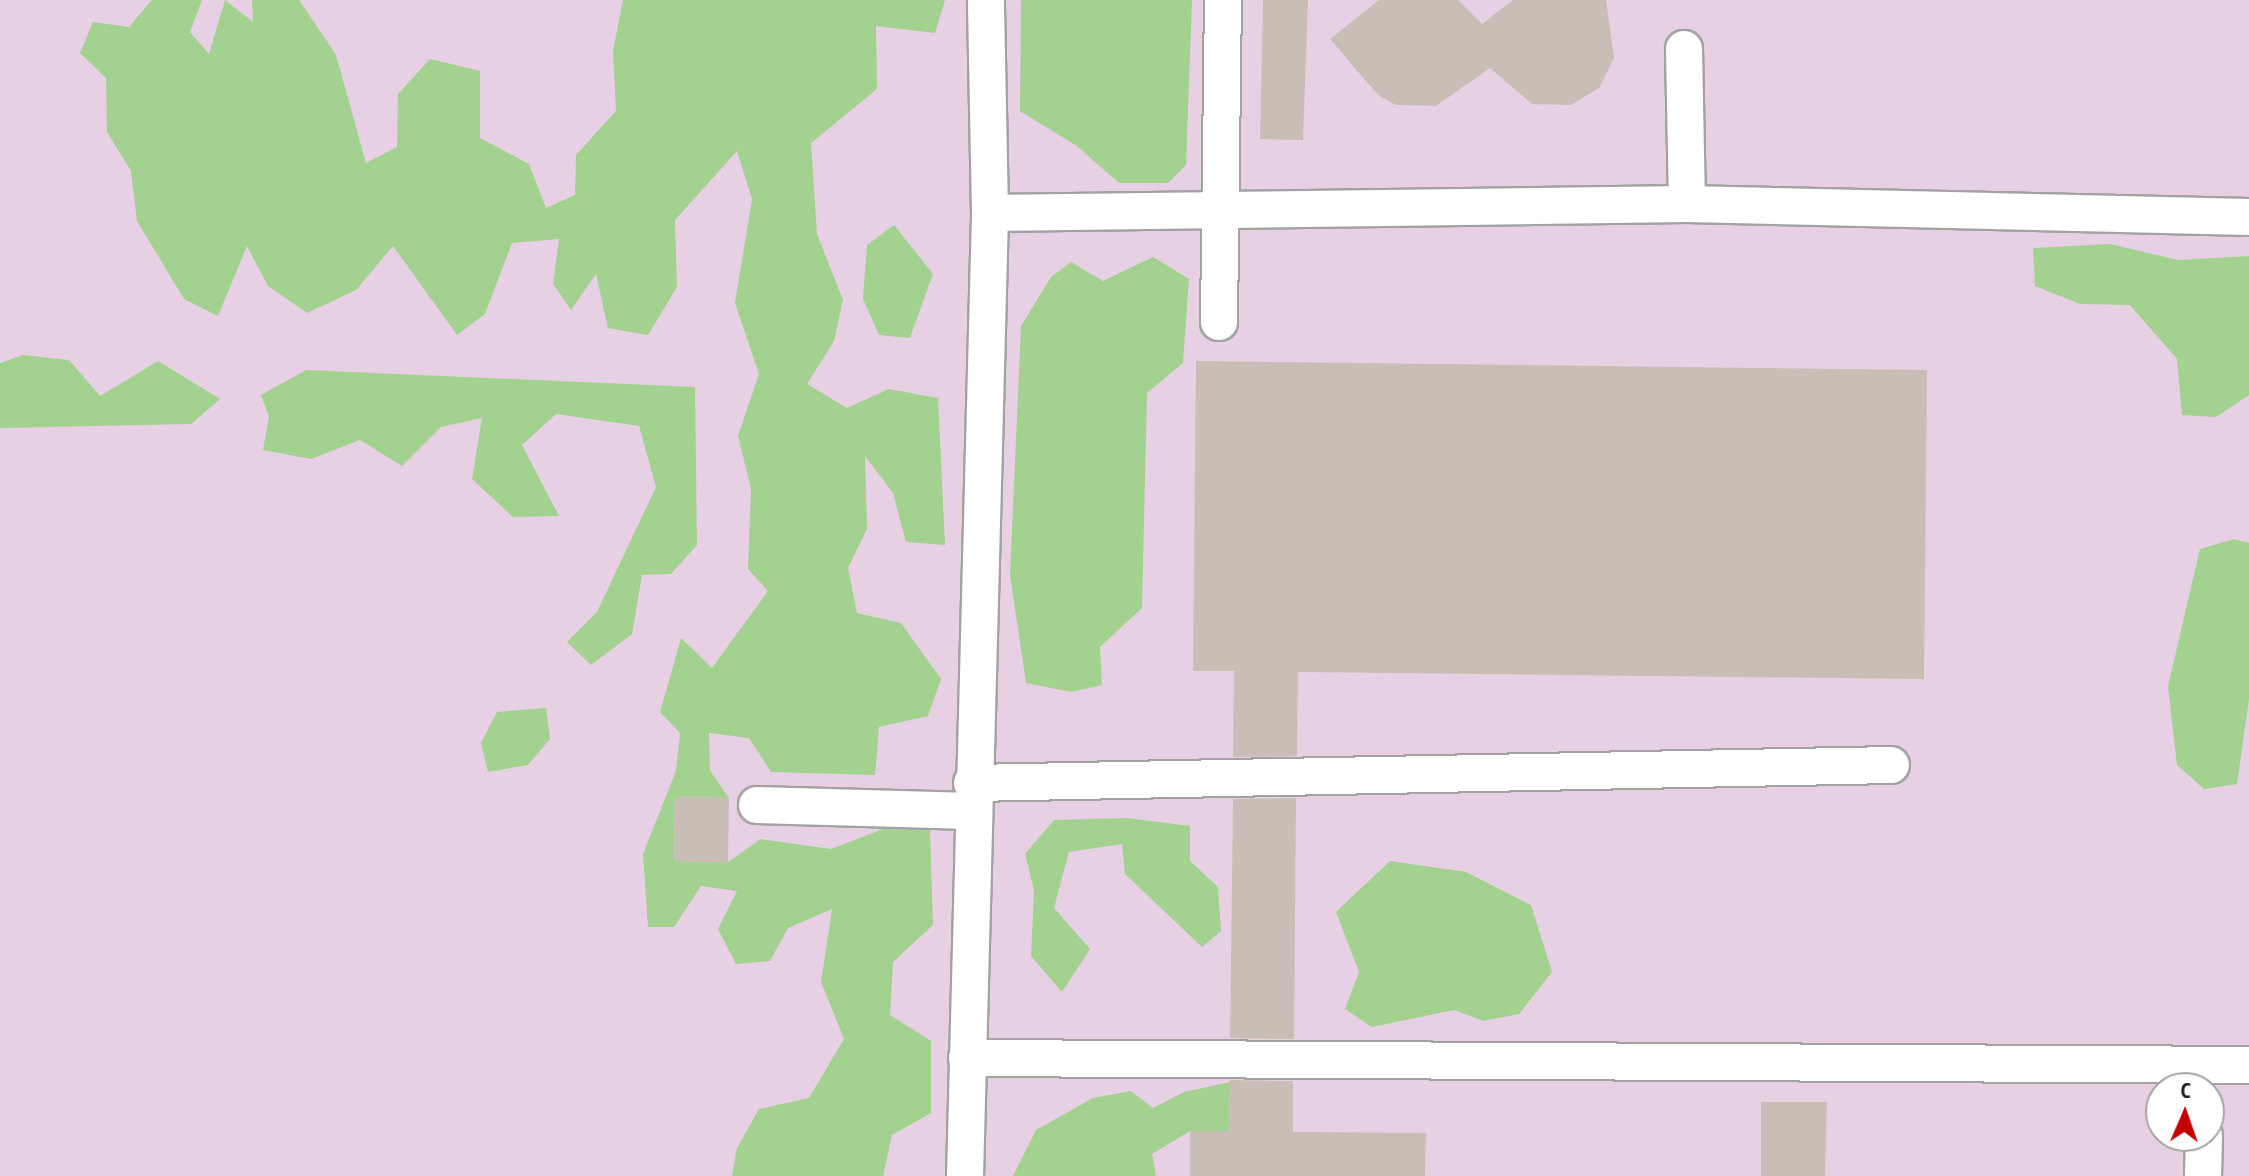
<!DOCTYPE html>
<meta charset="utf-8">
<style>
body{margin:0}
#map{position:relative;width:2249px;height:1176px;overflow:hidden;background:#eee9df;font-family:"PT Sans Narrow",sans-serif}
div>[style]{position:absolute}
[style*='--x']{left:calc(var(--x)*1px);top:calc(var(--y)*1px);width:calc(var(--w)*1px);rotate:calc(var(--a)*1deg)}
.industrial>*{inset:0;background:#e7d0e3}
.forest>*{inset:0;background:#a3d18f}
.building>*{inset:0;background:#c9beb5}
.roads{filter:drop-shadow(2px 0 #a2a2a2) drop-shadow(-2px 0 #a2a2a2) drop-shadow(0 2px #a2a2a2) drop-shadow(0 -2px #a2a2a2)}
.lane>*{height:36px;margin:-18px;padding:0 18px;transform-origin:18px;border-radius:18px;background:#fff}
span{translate:-50% -50%;white-space:nowrap;text-align:center;line-height:1.15;-webkit-text-stroke:8px #fff;paint-order:stroke}
.north{position:absolute;left:2145px;top:1072px;width:80px;height:80px;box-sizing:border-box;background:#fff;border:2px solid #a4a4a4;border-radius:50%;rotate:2deg;font-size:22px;font-weight:700;line-height:32px;text-align:center;color:#1b1b1b}
.north::after{content:'';display:block;margin:auto;width:28px;height:36px;background:#c50001;clip-path:polygon(50% 0,100% 100%,50% 72%,0 100%)}
</style>
<div id="map">
<div class="industrial">
<i style="clip-path:polygon(evenodd,0 0,2249px 0,2249px 1176px,0 1176px,0 0,2161px 1088px,2209px 1088px,2209px 1136px,2161px 1136px,2161px 1088px)"></i>
</div>
<div class="forest">
<i style="clip-path:polygon(152px 0,202px 0,190px 32px,209px 54px,225px 0,253px 22px,252px 0,299px 0,336px 55px,366px 163px,397px 147px,398px 94px,430px 59px,480px 71px,480px 138px,529px 164px,546px 208px,575px 195px,576px 155px,616px 111px,613px 51px,623px 0,945px 0,935px 33px,876px 26px,877px 89px,811px 143px,817px 234px,843px 300px,834px 341px,807px 384px,847px 408px,889px 389px,938px 398px,945px 545px,906px 542px,893px 493px,865px 456px,867px 529px,848px 568px,857px 613px,901px 623px,941px 679px,928px 716px,879px 727px,875px 775px,771px 772px,749px 738px,709px 733px,710px 770px,729px 798px,675px 797px,674px 861px,728px 862px,761px 839px,831px 849px,883px 829px,930px 830px,933px 925px,893px 962px,890px 1015px,931px 1041px,931px 1113px,892px 1135px,883px 1176px,732px 1176px,737px 1148px,759px 1109px,809px 1098px,844px 1039px,821px 982px,832px 909px,788px 928px,770px 961px,736px 964px,718px 929px,737px 891px,701px 886px,674px 927px,648px 927px,643px 854px,676px 771px,680px 733px,660px 712px,681px 638px,712px 668px,768px 591px,748px 569px,751px 489px,738px 436px,759px 374px,735px 303px,752px 199px,737px 151px,675px 220px,677px 287px,648px 335px,608px 328px,596px 274px,571px 310px,553px 284px,559px 239px,512px 243px,485px 314px,457px 335px,393px 246px,356px 290px,307px 313px,268px 286px,247px 246px,218px 316px,184px 299px,137px 221px,131px 171px,107px 132px,106px 78px,80px 53px,93px 22px,129px 27px)"></i>
<i style="clip-path:polygon(1021px 0,1192px 0,1186px 165px,1168px 183px,1119px 183px,1077px 146px,1020px 111px)"></i>
<i style="clip-path:polygon(894px 225px,933px 274px,910px 338px,879px 335px,863px 299px,867px 245px)"></i>
<i style="clip-path:polygon(2110px 244px,2178px 260px,2249px 256px,2249px 395px,2216px 417px,2182px 415px,2177px 359px,2130px 305px,2080px 304px,2035px 286px,2033px 248px)"></i>
<i style="clip-path:polygon(1153px 257px,1189px 279px,1183px 363px,1147px 393px,1142px 608px,1100px 647px,1102px 685px,1071px 692px,1026px 683px,1010px 575px,1021px 326px,1051px 277px,1071px 262px,1103px 281px)"></i>
<i style="clip-path:polygon(23px 355px,69px 360px,100px 396px,158px 361px,220px 399px,191px 424px,0 428px,0 363px)"></i>
<i style="clip-path:polygon(306px 370px,695px 387px,697px 545px,671px 574px,642px 575px,632px 634px,591px 665px,567px 642px,597px 612px,656px 487px,639px 426px,556px 414px,522px 445px,559px 516px,513px 517px,472px 479px,482px 418px,441px 427px,402px 466px,360px 440px,311px 459px,263px 450px,269px 417px,261px 395px)"></i>
<i style="clip-path:polygon(2234px 539px,2249px 543px,2249px 699px,2237px 784px,2204px 789px,2177px 765px,2168px 686px,2200px 549px)"></i>
<i style="clip-path:polygon(546px 708px,550px 739px,528px 765px,488px 772px,481px 743px,497px 712px)"></i>
<i style="clip-path:polygon(1127px 818px,1190px 826px,1190px 861px,1218px 887px,1221px 931px,1202px 947px,1125px 874px,1122px 844px,1069px 852px,1054px 908px,1090px 949px,1062px 992px,1031px 956px,1034px 890px,1025px 854px,1054px 820px)"></i>
<i style="clip-path:polygon(1390px 861px,1466px 872px,1531px 905px,1552px 972px,1519px 1014px,1483px 1021px,1454px 1010px,1372px 1027px,1345px 1009px,1359px 972px,1336px 912px)"></i>
<i style="clip-path:polygon(1230px 1082px,1229px 1131px,1190px 1131px,1152px 1154px,1156px 1176px,1013px 1176px,1036px 1130px,1093px 1098px,1131px 1091px,1153px 1108px,1184px 1092px)"></i>
</div>
<div class="building">
<i style="clip-path:polygon(1263px 0,1308px 0,1303px 140px,1260px 139px)"></i>
<i style="clip-path:polygon(1379px 0,1458px 0,1482px 24px,1513px 0,1606px 0,1614px 58px,1599px 88px,1571px 105px,1532px 104px,1490px 68px,1436px 106px,1396px 105px,1379px 96px,1330px 39px)"></i>
<i style="clip-path:polygon(1196px 361px,1927px 370px,1924px 679px,1298px 672px,1297px 756px,1233px 757px,1234px 671px,1193px 671px)"></i>
<i style="clip-path:polygon(675px 797px,729px 798px,728px 863px,674px 861px)"></i>
<i style="clip-path:polygon(1296px 798px,1294px 1039px,1230px 1038px,1233px 799px)"></i>
<i style="clip-path:polygon(1230px 1080px,1293px 1081px,1293px 1132px,1426px 1133px,1425px 1176px,1190px 1176px,1190px 1131px,1229px 1131px)"></i>
<i style="clip-path:polygon(1761px 1102px,1827px 1102px,1825px 1176px,1761px 1176px)"></i>
</div>
<div class="roads">
<div class="lane">
<i style="--x:1684;--y:49;--w:155;--a:88.9"></i>
<i style="--x:990;--y:213;--w:697;--a:-0.74"></i>
<i style="--x:1687;--y:204;--w:562;--a:1.33"></i>
<i style="--x:1219;--y:322;--w:322;--a:-89.3"></i>
<i style="--x:972;--y:783;--w:919;--a:-1.12"></i>
<i style="--x:757;--y:805;--w:214;--a:1.6"></i>
<i style="--x:967;--y:1058;--w:1282;--a:0.31"></i>
<i style="--x:965;--y:1176;--w:963;--a:-88.51"></i>
<i style="--x:990;--y:213;--w:213;--a:-91.1"></i>
<i style="--x:2203;--y:1176;--w:40;--a:-88.6"></i>
</div>
</div>
<div class="north">С</div>
</div>
